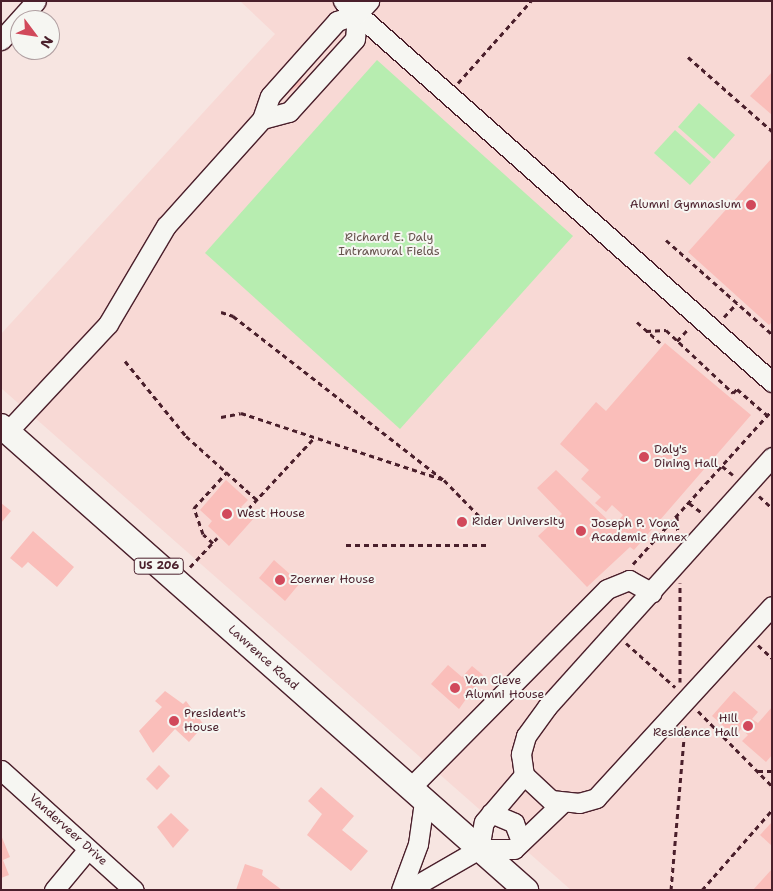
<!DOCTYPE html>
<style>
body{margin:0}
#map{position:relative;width:773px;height:891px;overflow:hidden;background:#f7e5e1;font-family:"Shantell Sans",sans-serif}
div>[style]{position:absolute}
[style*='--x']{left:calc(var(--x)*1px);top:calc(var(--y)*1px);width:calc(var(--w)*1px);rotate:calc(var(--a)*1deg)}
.built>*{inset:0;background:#f8d9d5}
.green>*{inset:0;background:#b7edb0}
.building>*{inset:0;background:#fabeba}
.path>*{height:3px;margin-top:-1.5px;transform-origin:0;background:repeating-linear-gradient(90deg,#4a1f2b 0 5px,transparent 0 9px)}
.roads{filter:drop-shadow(1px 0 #4a1f2b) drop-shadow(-1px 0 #4a1f2b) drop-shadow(0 1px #4a1f2b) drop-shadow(0 -1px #4a1f2b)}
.minor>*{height:19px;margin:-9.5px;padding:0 9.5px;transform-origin:9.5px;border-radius:9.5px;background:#f6f6f2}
.major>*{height:24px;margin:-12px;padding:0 12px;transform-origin:12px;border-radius:12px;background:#f6f6f2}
.dots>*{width:14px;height:14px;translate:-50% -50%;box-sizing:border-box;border:2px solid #f6f6f2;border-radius:50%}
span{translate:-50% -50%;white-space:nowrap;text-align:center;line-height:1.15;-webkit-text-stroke:4px #f6f6f2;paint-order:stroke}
.shield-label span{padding:1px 4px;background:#f6f6f2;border:1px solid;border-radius:4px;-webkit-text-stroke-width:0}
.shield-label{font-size:11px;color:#4a1f2b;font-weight:700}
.poi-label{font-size:12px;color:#4a1f2b}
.right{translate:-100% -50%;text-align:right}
.left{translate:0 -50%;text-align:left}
.park-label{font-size:12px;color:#65524c}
.street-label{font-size:12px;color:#4a1f2b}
.frame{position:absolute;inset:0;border:2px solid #4a1f2b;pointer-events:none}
.north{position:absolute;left:10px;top:10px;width:50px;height:50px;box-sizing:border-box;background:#f6f6f2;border:1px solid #b1a0a2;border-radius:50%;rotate:121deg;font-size:14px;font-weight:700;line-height:20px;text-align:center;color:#4a1f2b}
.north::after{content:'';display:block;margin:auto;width:18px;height:22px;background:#d1495b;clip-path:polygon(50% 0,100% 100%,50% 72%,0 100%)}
</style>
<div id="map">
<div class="built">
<i style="clip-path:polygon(240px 1px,772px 1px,772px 890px,571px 890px,1px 388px,1px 334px,275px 34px)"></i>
</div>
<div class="green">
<i style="clip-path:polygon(377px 60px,573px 236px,400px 429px,205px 253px)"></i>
<i style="clip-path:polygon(699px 103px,735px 135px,714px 159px,678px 127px)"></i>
<i style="clip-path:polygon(675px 130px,711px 162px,690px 185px,654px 153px)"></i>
</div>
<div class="building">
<i style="clip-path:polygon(772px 72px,772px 115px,750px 96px)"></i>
<i style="clip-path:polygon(302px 74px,301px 84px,284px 96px,284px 87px)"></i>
<i style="clip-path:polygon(772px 158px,772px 322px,769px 325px,688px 252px)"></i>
<i style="clip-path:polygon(665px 343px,751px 415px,634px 550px,630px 547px,587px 587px,538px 536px,562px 514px,537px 488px,556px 470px,614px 526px,623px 515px,612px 505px,606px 512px,595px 503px,601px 497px,581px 479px,589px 470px,560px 444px,596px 402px,606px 411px)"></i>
<i style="clip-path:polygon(226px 480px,248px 500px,241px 507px,254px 518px,229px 546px,208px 526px,212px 521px,200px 510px)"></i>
<i style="clip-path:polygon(1px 503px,11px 511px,1px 523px)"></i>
<i style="clip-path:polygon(33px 531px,74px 567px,57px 587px,28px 562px,22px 568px,10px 558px)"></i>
<i style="clip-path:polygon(274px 560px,300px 583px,285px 601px,259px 578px)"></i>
<i style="clip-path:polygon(448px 665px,462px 677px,472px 666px,483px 675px,459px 709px,431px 684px)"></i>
<i style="clip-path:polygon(165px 691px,183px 704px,186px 701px,204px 725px,189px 742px,175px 729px,153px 753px,139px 731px,162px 707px,155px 701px)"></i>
<i style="clip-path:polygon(734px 691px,758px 712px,752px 719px,758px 723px,772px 707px,772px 755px,766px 762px,742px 741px,748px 735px,741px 729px,735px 736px,712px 716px)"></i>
<i style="clip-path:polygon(159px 765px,170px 776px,157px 790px,146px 779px)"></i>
<i style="clip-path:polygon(321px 787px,354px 816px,342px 830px,368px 851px,351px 871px,307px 835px,322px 814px,308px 801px)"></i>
<i style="clip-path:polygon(171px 813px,189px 830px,173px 848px,157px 827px)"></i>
<i style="clip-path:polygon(772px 822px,772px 846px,760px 835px)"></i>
<i style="clip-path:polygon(1px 835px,10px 857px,3px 860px,9px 875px,1px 878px)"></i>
<i style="clip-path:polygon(245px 864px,263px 870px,262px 875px,282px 890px,236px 890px)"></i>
<i style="clip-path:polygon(772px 869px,772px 890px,753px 890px)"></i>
</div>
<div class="path">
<i style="--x:688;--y:57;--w:112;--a:41.4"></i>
<i style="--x:458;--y:83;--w:110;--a:-48.3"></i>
<i style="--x:666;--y:240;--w:142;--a:41.6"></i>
<i style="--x:221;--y:312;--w:13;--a:18"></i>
<i style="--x:233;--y:316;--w:267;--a:37.9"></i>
<i style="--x:444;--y:480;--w:56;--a:45.7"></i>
<i style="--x:724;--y:317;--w:19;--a:-47"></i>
<i style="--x:637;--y:322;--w:31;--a:42"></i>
<i style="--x:646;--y:331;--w:20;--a:-3"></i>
<i style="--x:666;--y:330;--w:92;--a:43.2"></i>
<i style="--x:733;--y:393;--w:6;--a:-45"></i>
<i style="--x:737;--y:389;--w:40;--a:41"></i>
<i style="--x:677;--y:341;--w:16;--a:-47"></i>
<i style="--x:125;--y:361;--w:97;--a:50.9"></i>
<i style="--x:186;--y:436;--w:96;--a:42"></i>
<i style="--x:221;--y:417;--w:20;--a:-11"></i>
<i style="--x:241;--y:413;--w:212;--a:18.2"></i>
<i style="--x:722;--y:466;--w:14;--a:39"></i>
<i style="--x:759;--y:496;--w:18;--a:43"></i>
<i style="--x:689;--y:503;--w:15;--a:37"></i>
<i style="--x:248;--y:509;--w:98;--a:-47.1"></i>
<i style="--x:677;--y:516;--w:22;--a:87"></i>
<i style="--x:213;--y:543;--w:13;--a:-138"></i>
<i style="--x:203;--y:534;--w:28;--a:-109"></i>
<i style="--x:194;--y:508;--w:49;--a:-47.5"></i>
<i style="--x:346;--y:545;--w:143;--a:0"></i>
<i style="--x:633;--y:564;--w:207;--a:-47.9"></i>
<i style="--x:190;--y:567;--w:40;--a:-47"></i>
<i style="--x:626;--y:643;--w:66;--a:41.9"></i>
<i style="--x:758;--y:645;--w:19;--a:43"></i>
<i style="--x:680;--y:682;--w:99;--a:-90"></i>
<i style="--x:698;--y:711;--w:105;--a:45.4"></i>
<i style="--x:758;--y:771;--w:14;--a:0"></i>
<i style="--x:671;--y:890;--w:165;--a:-85.1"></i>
<i style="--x:702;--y:890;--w:106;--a:-48.8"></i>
</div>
<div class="roads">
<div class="minor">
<i style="--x:343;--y:1;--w:574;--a:41.61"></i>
<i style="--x:1;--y:40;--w:52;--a:-48.1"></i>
<i style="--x:262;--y:119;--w:28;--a:-15"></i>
<i style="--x:289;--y:112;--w:98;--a:-47.9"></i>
<i style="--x:355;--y:39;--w:25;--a:-85"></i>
<i style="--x:7;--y:432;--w:148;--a:-46.9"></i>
<i style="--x:108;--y:324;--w:114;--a:-59.4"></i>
<i style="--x:166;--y:226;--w:144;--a:-48.1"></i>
<i style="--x:262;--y:119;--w:24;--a:-71"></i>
<i style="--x:270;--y:96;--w:101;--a:-48.2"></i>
<i style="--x:337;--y:21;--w:21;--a:-19"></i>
<i style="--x:357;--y:14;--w:18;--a:-47"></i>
<i style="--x:772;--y:457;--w:336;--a:132"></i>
<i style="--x:547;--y:707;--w:36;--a:126"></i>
<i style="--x:526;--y:736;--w:19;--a:106"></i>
<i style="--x:521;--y:754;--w:21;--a:82"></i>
<i style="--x:524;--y:775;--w:37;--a:43"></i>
<i style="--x:551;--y:800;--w:28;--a:6"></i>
<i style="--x:579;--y:803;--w:18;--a:-16"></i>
<i style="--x:596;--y:798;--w:260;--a:-47.5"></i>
<i style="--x:1;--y:770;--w:179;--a:42.1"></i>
<i style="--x:409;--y:789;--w:281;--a:-45.3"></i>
<i style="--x:607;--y:589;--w:24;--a:-22"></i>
<i style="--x:629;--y:580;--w:26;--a:29"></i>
<i style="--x:491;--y:813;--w:25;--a:23"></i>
<i style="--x:514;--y:823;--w:19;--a:69"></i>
<i style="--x:479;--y:849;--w:35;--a:0"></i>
<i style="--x:514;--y:849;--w:66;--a:-43.8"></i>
<i style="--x:479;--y:849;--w:27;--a:-80"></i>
<i style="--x:484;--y:822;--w:62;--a:-49.6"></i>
<i style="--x:54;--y:890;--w:53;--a:-50.3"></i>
<i style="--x:401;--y:890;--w:49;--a:-69.7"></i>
<i style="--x:418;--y:844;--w:42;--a:-81.9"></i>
<i style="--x:408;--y:890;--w:82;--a:-30"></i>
</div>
<div class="major">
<i style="--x:1;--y:426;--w:701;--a:41.47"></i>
</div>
</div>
<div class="dots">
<i style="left:751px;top:205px;background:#d1495b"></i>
<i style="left:644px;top:457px;background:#d1495b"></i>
<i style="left:227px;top:514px;background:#d1495b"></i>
<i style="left:462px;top:522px;background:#d1495b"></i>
<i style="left:581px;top:531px;background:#d1495b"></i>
<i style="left:280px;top:580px;background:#d1495b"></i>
<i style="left:455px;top:688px;background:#d1495b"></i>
<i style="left:174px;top:721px;background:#d1495b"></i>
<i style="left:748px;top:726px;background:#d1495b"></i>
</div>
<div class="shield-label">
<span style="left:159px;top:566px">US 206</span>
</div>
<div class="poi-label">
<span class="right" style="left:741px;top:205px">Alumni Gymnasium</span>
<span class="left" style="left:654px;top:457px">Daly's<br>Dining Hall</span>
<span class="left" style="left:237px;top:514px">West House</span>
<span class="left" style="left:472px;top:522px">Rider University</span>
<span class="left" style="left:591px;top:531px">Joseph P. Vona<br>Academic Annex</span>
<span class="left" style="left:290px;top:580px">Zoerner House</span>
<span class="left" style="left:465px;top:688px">Van Cleve<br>Alumni House</span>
<span class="left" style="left:184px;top:721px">President's<br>House</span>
<span class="right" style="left:738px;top:726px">Hill<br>Residence Hall</span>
</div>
<div class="park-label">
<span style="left:389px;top:245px">Richard E. Daly<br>Intramural Fields</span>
</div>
<div class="street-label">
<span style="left:263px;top:658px;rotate:42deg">Lawrence Road</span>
<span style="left:68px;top:830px;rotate:42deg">Vanderveer Drive</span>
</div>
<div class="frame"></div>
<div class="north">N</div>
</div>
